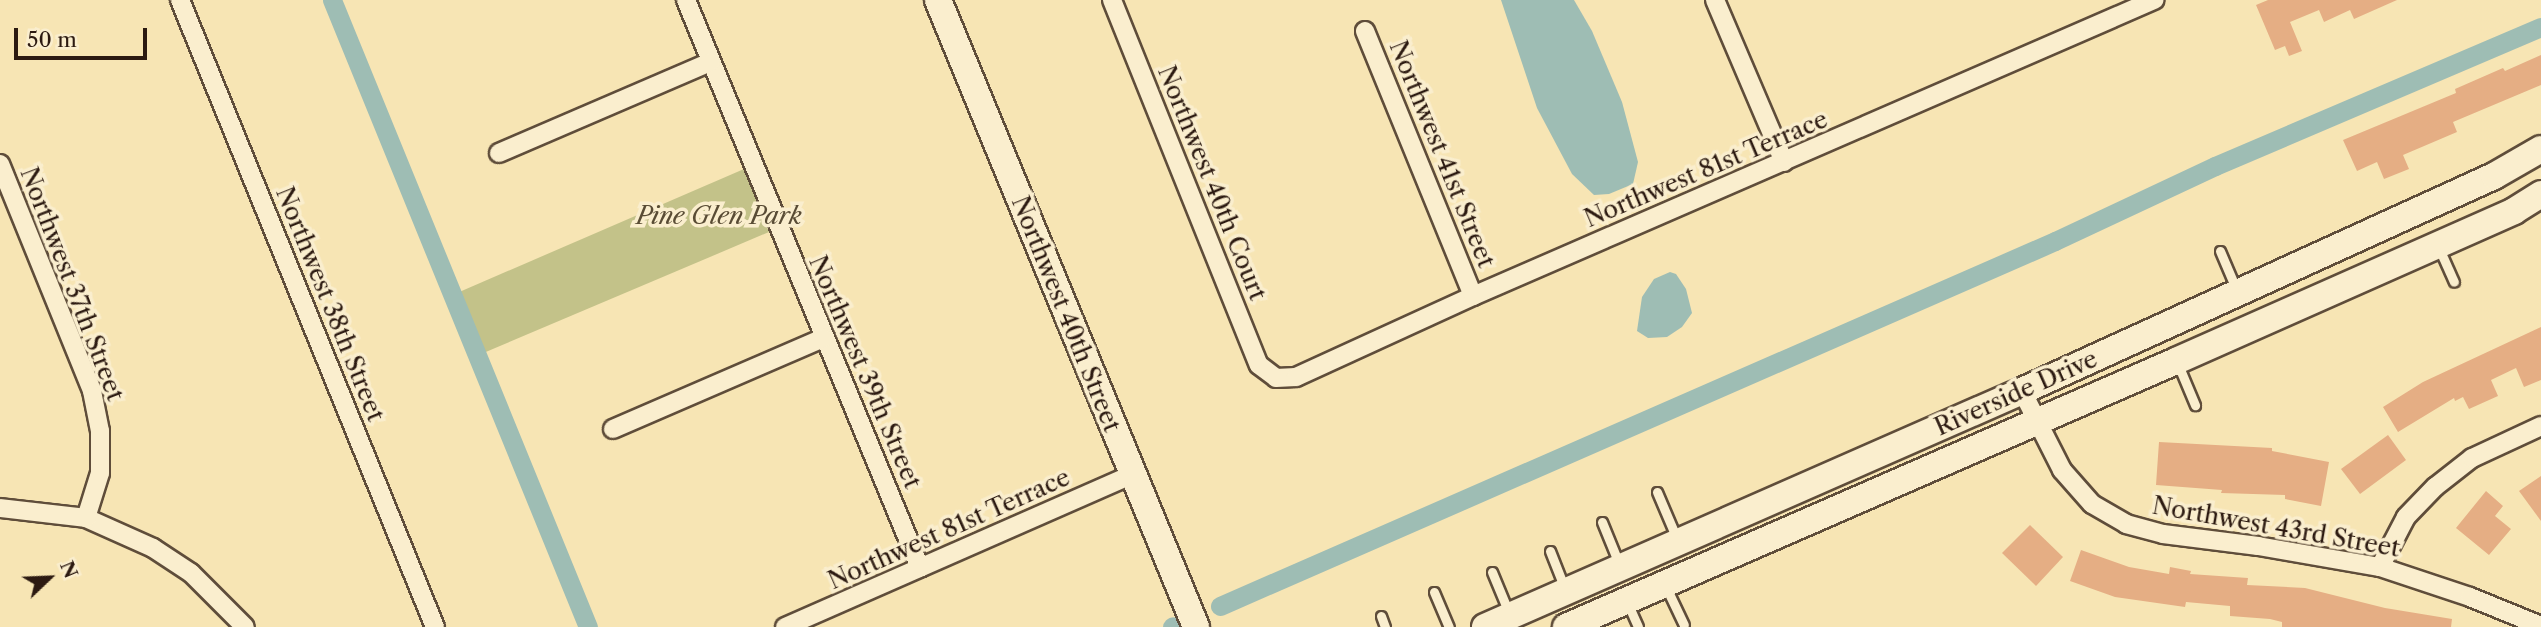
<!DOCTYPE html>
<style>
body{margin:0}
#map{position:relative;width:2541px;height:627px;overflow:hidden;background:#f7e5b4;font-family:"Libre Caslon Text",serif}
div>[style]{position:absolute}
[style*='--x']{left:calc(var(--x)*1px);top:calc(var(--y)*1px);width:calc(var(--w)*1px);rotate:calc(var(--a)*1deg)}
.green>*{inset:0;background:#c3c289}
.water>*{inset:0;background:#9ebdb4}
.canal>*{height:19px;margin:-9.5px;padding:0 9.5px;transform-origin:9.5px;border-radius:9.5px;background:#9ebdb4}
.building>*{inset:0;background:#e5ae84}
.roads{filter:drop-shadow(2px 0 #5f4d3a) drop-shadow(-2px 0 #5f4d3a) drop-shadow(0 2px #5f4d3a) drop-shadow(0 -2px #5f4d3a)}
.lane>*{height:9px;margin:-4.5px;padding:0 4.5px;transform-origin:4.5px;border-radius:4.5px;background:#faeece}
.street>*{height:18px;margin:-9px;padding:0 9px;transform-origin:9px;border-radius:9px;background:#faeece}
.secondary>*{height:26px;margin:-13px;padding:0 13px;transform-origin:13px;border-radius:13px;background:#faeece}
span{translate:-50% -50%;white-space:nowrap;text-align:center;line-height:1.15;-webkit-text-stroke:7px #faeece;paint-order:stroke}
.street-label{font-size:24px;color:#2c1a11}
.park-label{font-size:24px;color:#594c35;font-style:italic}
.north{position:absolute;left:14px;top:543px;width:70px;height:70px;-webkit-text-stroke:5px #faeece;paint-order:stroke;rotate:67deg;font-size:19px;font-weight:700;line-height:28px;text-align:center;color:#2c1a11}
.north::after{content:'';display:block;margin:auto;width:24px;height:32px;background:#2c1a11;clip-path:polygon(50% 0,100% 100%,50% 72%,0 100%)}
.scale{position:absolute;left:14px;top:28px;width:133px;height:32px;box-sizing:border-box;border:4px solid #2c1a11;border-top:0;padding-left:9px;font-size:21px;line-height:24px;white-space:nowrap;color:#2c1a11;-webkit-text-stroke:5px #faeece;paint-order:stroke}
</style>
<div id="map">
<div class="green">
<i style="clip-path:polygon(744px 169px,769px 232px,481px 354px,457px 293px)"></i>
</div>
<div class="water">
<i style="clip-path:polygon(1501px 0,1574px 0,1592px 31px,1622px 102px,1638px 162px,1633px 184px,1609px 194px,1594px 195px,1572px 174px,1537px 108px)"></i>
<i style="clip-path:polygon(1670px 272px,1676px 274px,1686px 289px,1692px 313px,1682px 327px,1667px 337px,1648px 338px,1637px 331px,1642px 297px,1654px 279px)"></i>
</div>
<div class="canal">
<i style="--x:332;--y:0;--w:677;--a:67.79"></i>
<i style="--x:1220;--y:606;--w:911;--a:-23.61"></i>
<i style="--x:2055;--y:241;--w:177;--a:-25.1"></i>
<i style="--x:2215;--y:166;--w:354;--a:-23.1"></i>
<i style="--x:1172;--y:627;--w:1;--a:-45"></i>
</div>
<div class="building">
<i style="clip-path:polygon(2268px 0,2397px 0,2354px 19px,2350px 10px,2324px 22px,2319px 10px,2290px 22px,2302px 51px,2289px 56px,2285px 46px,2275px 50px,2256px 5px)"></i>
<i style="clip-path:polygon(2541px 55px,2541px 85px,2453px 122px,2457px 132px,2403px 155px,2409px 169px,2384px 179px,2377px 162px,2357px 171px,2343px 140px,2456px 93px,2455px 89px,2503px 68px,2505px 71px)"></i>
<i style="clip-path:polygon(2541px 327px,2541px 380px,2524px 387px,2516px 368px,2491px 380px,2498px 396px,2469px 409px,2463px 397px,2455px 401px,2454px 398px,2398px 432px,2383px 407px,2423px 382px)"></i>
<i style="clip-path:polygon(2388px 435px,2406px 460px,2360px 494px,2341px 469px)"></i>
<i style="clip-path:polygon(2159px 442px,2272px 448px,2272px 451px,2329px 462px,2321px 506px,2285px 499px,2285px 495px,2221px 493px,2222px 490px,2156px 485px)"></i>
<i style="clip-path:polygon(2541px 476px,2541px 521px,2519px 491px)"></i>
<i style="clip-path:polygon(2486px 491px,2503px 506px,2495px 516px,2511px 529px,2489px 555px,2456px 528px)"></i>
<i style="clip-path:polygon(2030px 525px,2063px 557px,2036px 586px,2002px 553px)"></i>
<i style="clip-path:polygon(2081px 550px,2129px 567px,2169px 574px,2170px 567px,2191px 571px,2190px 574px,2248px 578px,2247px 585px,2305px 588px,2385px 608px,2452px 619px,2451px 627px,2282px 627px,2282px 622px,2270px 619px,2230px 616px,2230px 606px,2186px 602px,2185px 607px,2115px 597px,2070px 581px)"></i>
</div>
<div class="roads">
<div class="lane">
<i style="--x:2438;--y:246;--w:39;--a:66"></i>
<i style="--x:2220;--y:251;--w:43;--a:67"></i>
<i style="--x:2177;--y:362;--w:47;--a:67.3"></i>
<i style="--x:1657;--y:492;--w:51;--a:66.9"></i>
<i style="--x:1602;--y:522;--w:48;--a:67.8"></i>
<i style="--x:1550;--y:551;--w:41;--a:68.5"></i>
<i style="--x:1492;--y:572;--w:44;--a:67.5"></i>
<i style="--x:1665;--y:585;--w:44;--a:64.6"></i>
<i style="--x:1434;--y:592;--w:38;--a:67"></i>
<i style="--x:1627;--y:602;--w:27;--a:66"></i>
<i style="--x:1381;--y:616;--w:12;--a:70"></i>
</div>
<div class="street">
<i style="--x:180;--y:0;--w:677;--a:67.87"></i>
<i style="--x:686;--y:0;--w:614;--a:67.61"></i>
<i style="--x:1112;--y:0;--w:393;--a:68.1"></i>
<i style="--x:1259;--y:365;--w:21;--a:37"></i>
<i style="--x:1276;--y:378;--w:20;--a:-3"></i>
<i style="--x:1296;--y:377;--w:195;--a:-24.6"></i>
<i style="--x:1473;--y:296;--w:743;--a:-23.49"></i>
<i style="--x:1715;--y:0;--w:176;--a:66.9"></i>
<i style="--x:1365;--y:31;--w:286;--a:67.8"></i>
<i style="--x:499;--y:153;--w:230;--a:-23.3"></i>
<i style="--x:0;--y:164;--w:245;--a:67.9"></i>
<i style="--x:92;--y:391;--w:41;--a:78.7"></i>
<i style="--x:100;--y:431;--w:42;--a:90"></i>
<i style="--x:100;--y:473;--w:47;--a:107.3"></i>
<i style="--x:86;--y:518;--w:73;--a:24.1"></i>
<i style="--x:153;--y:548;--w:45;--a:33.3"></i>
<i style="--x:191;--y:573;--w:76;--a:45"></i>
<i style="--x:2022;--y:391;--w:89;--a:63.1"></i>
<i style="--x:2062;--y:470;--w:45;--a:48.6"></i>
<i style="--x:2092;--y:504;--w:39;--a:30"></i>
<i style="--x:2126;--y:524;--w:38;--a:15"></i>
<i style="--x:2163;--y:534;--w:96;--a:7.2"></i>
<i style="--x:2258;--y:546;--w:124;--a:9.8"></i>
<i style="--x:2380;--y:567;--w:95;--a:18.4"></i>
<i style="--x:2470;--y:597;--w:77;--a:22.2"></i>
<i style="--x:613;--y:429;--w:229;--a:-23.4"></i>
<i style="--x:0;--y:508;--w:87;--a:6.6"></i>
<i style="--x:2380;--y:567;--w:56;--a:-62.5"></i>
<i style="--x:2406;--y:517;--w:42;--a:-46"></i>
<i style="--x:2435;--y:487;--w:47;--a:-38.1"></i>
<i style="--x:2472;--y:458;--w:76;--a:-24.9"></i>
<i style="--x:785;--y:627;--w:379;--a:-23.7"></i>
</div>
<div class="secondary">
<i style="--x:938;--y:0;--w:678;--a:67.63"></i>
<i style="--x:1485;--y:627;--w:587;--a:-23.72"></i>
<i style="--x:2022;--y:391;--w:519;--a:-24.49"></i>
<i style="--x:2494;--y:176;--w:54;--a:-29.9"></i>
<i style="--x:1566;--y:627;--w:665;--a:-23.56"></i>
<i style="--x:2176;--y:361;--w:370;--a:-23.9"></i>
<i style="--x:2514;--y:211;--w:32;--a:-32"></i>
</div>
</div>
<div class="street-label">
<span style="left:1442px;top:154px;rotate:68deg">Northwest 41st Street</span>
<span style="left:1706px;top:169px;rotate:-23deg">Northwest 81st Terrace</span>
<span style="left:1212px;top:183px;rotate:68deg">Northwest 40th Court</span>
<span style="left:72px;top:284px;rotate:69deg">Northwest 37th Street</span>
<span style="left:330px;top:304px;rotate:68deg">Northwest 38th Street</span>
<span style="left:1066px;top:314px;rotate:68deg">Northwest 40th Street</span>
<span style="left:865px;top:372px;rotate:67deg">Northwest 39th Street</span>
<span style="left:2016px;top:393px;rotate:-24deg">Riverside Drive</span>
<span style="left:2276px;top:527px;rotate:10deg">Northwest 43rd Street</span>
<span style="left:949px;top:529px;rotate:-24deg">Northwest 81st Terrace</span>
</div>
<div class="park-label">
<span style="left:719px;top:216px">Pine Glen Park</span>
</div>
<div class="north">N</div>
<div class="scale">50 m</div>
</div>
